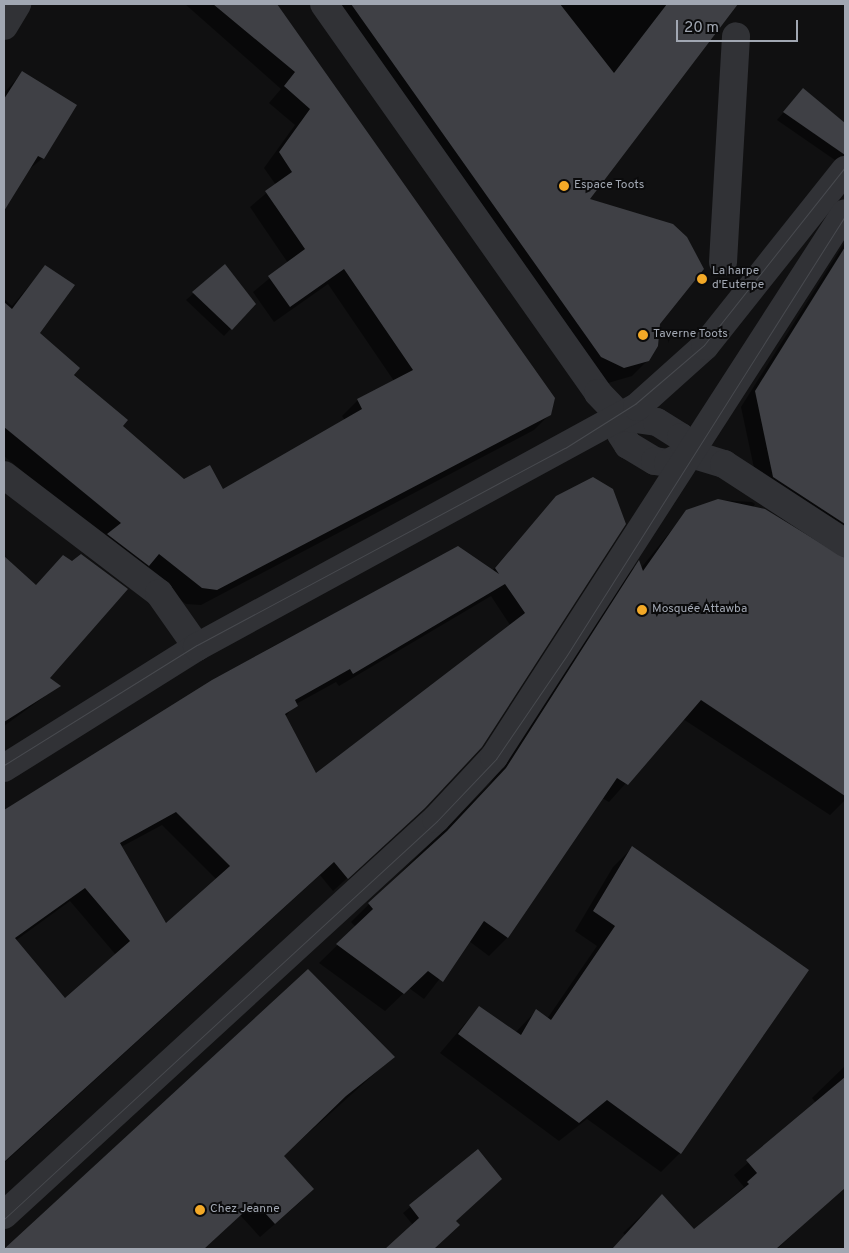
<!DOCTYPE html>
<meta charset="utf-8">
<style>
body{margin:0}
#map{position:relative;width:849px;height:1253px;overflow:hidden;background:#101011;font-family:Overpass,sans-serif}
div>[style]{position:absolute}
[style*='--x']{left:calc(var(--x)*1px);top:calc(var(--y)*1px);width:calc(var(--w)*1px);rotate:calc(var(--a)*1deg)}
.shadow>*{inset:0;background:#0007}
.building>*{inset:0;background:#3f4045}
.street>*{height:28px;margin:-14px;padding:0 14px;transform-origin:14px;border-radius:14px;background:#313236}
.tram>*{height:1px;margin:-0.5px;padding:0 0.5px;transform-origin:0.5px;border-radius:0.5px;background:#484a4f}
.dots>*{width:14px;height:14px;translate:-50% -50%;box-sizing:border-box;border:2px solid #0b0b0c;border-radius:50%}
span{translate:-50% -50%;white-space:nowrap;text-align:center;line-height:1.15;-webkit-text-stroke:4px #0b0b0c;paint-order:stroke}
.poi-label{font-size:12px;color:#a1a7b2}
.left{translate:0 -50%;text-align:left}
.frame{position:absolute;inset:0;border:5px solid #a1a7b2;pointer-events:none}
.scale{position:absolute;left:676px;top:20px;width:122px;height:22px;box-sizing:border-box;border:2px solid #a1a7b2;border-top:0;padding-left:6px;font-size:15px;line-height:18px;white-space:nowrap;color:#a1a7b2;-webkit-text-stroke:4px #0b0b0c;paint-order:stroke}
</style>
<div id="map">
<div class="shadow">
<i style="clip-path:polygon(185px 4px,276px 4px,554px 399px,550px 414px,534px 430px,201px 605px,186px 604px,142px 571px,4px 456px,4px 299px,12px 306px,45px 267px,38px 333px,121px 427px,183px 481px,222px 490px,345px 420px,342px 416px,358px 400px,394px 381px,328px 284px,274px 322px,253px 292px,288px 263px,250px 207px,276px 185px,264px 168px,295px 125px,269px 103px,281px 89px)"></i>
<i style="clip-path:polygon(324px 4px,736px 4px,587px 200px,659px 324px,648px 360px,632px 376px,608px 383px,586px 372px)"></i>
<i style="clip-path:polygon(22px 73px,43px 158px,27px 171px,4px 204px,4px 93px)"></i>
<i style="clip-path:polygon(803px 90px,845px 124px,845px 167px,777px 120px)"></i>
<i style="clip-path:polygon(845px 242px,845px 526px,754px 468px,741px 407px)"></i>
<i style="clip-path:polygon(225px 266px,254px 304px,224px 336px,186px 300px)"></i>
<i style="clip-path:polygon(evenodd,612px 490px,410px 821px,333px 891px,320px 875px,4px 1163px,4px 811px,268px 649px,458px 548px,492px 571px,556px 497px,612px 490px,491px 596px,510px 625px,316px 775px,285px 717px,296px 704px,336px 682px,339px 686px,491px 596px,612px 490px,162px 825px,217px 880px,166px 925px,121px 847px,162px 825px,612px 490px,70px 901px,116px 955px,65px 1000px,15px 941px,70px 901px)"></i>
<i style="clip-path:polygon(718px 500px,752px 502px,755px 504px,750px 512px,845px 575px,845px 800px,830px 815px,683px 719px,609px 802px,602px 798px,507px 938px,489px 956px,469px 941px,424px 999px,409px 988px,385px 1011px,319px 963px,356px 927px,351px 922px,489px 785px,621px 580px,639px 563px,641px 568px,687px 511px)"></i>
<i style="clip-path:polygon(4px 557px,35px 586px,48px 678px,59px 686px,4px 726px)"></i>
<i style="clip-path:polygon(632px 848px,680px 1153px,661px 1172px,587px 1119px,559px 1141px,440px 1053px,479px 1007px,515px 1033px,536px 1011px,547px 1019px,597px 946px,575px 931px,613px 867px)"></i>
<i style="clip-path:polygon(308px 971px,393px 1057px,283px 1156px,313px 1189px,298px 1204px,260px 1237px,240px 1215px,203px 1249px,4px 1249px)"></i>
<i style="clip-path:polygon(845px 1066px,845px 1186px,777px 1249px,614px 1249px,627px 1237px,623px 1233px,662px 1196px,693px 1231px,744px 1187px,734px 1175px,816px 1103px,812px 1098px)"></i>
<i style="clip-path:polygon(478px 1151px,455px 1221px,435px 1249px,387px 1249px,413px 1225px,403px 1213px)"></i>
</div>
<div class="building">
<i style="clip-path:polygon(213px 4px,277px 4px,555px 398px,551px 415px,217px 590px,202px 588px,159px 554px,149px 566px,107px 534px,121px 523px,4px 427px,4px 302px,12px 309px,45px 265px,75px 285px,40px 333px,80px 368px,74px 375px,128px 420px,123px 426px,184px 479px,210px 465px,223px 489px,362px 409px,357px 399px,413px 370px,344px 269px,290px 307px,268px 276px,305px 249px,265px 191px,292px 172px,279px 152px,310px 109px,284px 86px,295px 72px)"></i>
<i style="clip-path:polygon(351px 4px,560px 4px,614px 73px,667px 4px,738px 4px,590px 199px,673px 224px,687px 237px,704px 269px,660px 324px,658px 346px,649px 361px,624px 368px,601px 357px)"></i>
<i style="clip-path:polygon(22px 71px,77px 105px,44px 159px,38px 156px,4px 211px,4px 99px)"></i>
<i style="clip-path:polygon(803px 88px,845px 123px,845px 155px,783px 112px)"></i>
<i style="clip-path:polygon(845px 247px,845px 524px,773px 477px,755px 391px)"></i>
<i style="clip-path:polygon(225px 264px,256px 304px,232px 330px,192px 292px)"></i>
<i style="clip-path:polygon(evenodd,593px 477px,613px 489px,626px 524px,482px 747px,425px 808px,348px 879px,334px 862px,4px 1162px,4px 810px,212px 680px,458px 546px,499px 574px,495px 568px,556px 496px,593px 477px,505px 584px,525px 613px,316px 773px,285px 714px,298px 706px,295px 700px,350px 669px,353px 674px,505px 584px,593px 477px,176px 812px,230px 866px,166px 923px,120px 843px,176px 812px,593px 477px,85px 888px,130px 941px,65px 998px,15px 938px,85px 888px)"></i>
<i style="clip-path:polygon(718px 499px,765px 509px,845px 558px,845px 796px,701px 700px,628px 785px,617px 778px,508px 938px,484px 921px,443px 982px,428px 971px,404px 994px,336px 944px,373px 909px,368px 903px,447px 831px,506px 768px,639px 560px,643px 571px,686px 510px)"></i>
<i style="clip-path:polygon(81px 554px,128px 589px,50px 678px,61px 686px,4px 722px,4px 556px,36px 585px,63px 555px,72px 561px)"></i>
<i style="clip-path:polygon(632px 846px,809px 970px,681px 1154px,607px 1100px,579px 1123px,458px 1034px,479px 1006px,521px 1035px,536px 1009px,551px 1020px,615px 926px,593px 911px)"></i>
<i style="clip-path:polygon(308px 969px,395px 1057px,346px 1096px,284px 1156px,314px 1189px,275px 1224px,255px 1202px,204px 1249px,4px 1249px)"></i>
<i style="clip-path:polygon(845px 1077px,845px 1188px,776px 1249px,612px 1249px,662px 1194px,694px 1229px,749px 1184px,747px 1182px,757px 1173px,746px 1160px)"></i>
<i style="clip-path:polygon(478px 1149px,502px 1179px,456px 1221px,460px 1225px,434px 1249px,385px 1249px,419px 1218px,409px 1205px)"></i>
</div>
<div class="street">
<i style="--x:324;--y:4;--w:476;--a:54.8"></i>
<i style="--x:598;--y:393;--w:33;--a:46"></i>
<i style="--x:621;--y:417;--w:17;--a:90"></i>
<i style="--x:621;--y:434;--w:13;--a:58"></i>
<i style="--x:628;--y:445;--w:31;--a:31"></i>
<i style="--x:655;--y:461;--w:13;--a:9"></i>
<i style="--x:668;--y:463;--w:22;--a:-27"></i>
<i style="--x:688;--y:453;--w:38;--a:17"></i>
<i style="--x:724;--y:464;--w:145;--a:33.1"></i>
<i style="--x:4;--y:26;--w:26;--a:-59"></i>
<i style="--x:723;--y:262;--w:226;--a:-86.7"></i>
<i style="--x:621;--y:417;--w:36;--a:8"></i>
<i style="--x:657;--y:422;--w:28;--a:32"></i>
<i style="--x:681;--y:437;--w:17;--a:66"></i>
<i style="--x:4;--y:475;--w:195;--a:37.3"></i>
<i style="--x:159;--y:593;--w:66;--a:54.9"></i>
<i style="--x:4;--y:768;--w:228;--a:-32.1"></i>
<i style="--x:197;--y:647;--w:501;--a:-28.61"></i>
<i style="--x:637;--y:407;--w:91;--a:-41.9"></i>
<i style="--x:705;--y:346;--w:225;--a:-51.5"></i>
<i style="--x:4;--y:1215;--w:586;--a:-42.51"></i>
<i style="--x:436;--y:819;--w:85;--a:-46.9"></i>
<i style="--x:494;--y:757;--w:647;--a:-57.17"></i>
</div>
<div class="tram">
<i style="--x:4;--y:765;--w:227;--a:-31.9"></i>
<i style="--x:197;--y:645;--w:417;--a:-28.2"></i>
<i style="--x:565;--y:448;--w:83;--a:-32.2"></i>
<i style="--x:635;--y:404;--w:91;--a:-40.5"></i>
<i style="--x:704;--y:345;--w:227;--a:-51.6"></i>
<i style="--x:4;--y:1219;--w:588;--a:-42.59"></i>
<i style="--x:437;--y:821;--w:86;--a:-46.4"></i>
<i style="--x:496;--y:759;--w:126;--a:-55.7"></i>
<i style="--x:567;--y:655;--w:520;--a:-57.66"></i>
</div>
<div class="dots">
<i style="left:564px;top:186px;background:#f3a927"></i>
<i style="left:702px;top:279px;background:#f3a927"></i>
<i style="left:643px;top:335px;background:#f3a927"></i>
<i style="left:642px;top:610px;background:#f3a927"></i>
<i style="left:200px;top:1210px;background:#f3a927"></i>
</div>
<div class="poi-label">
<span class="left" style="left:574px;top:186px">Espace Toots</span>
<span class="left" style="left:712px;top:279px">La harpe<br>d'Euterpe</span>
<span class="left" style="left:653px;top:335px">Taverne Toots</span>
<span class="left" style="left:652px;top:610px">Mosquée Attawba</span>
<span class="left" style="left:210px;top:1210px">Chez Jeanne</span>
</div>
<div class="frame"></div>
<div class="scale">20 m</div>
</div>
